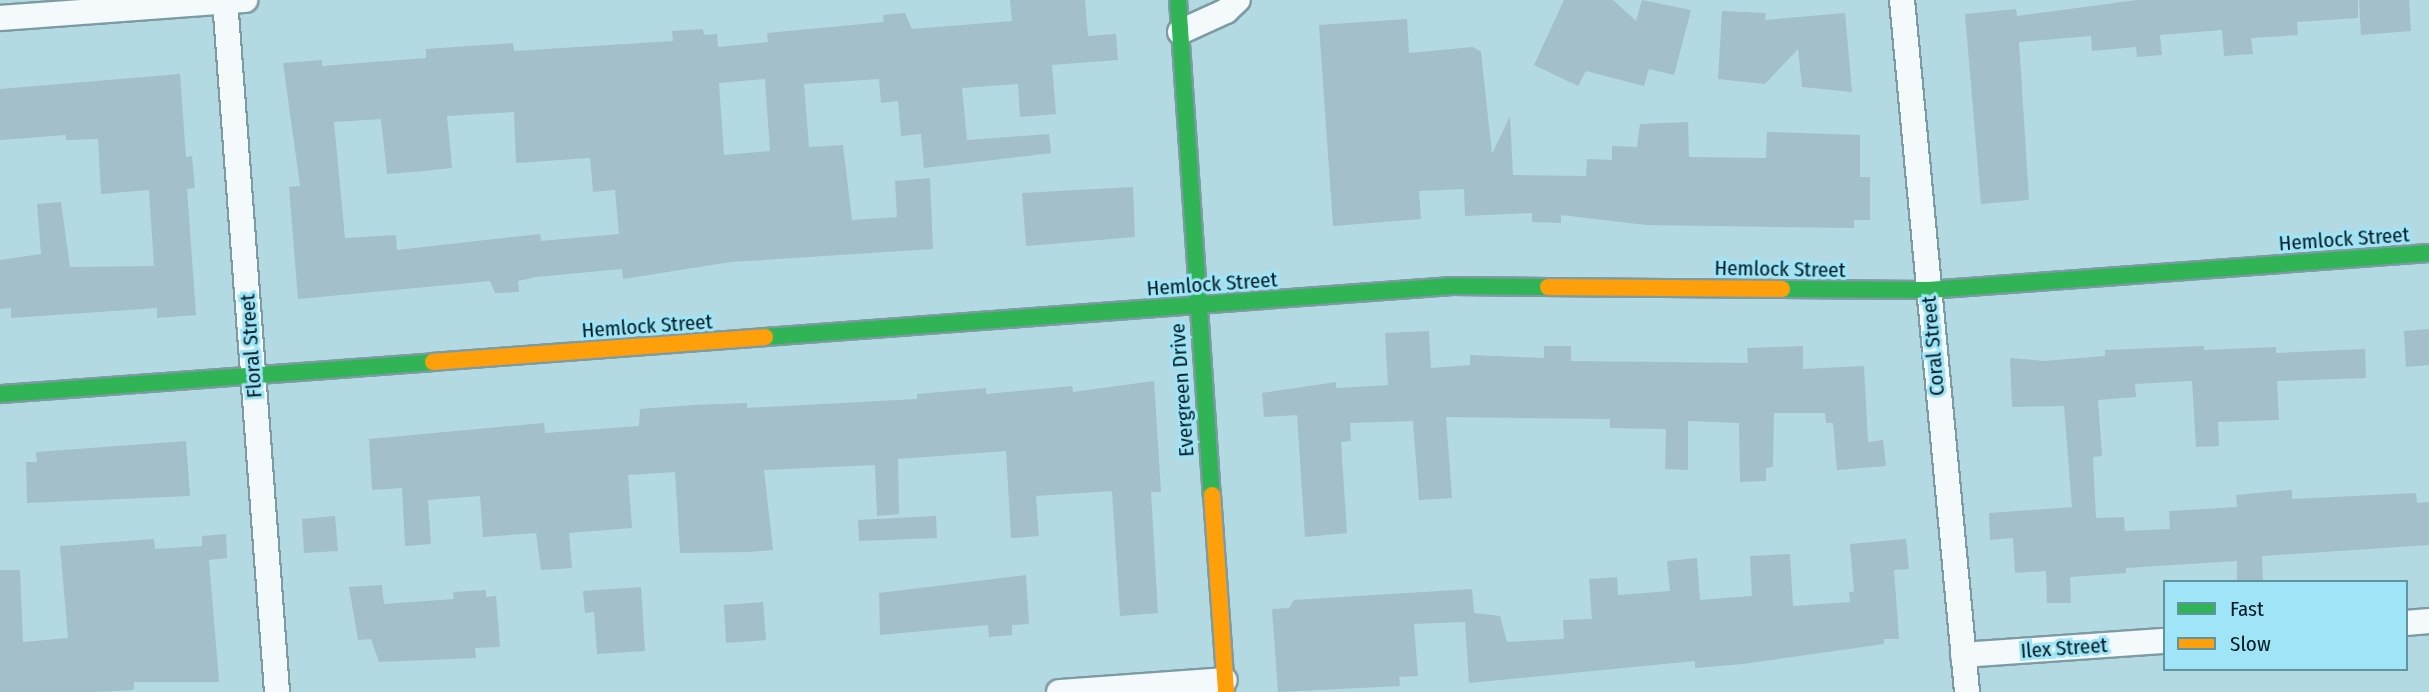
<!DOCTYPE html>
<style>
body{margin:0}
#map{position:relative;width:2429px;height:692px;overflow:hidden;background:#b3d9e3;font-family:"Fira Sans Condensed",sans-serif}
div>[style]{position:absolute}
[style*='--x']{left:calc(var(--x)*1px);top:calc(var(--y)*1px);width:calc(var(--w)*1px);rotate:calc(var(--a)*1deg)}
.building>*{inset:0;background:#a3bfca}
.roads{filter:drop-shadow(2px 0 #7d9ba3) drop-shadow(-2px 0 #7d9ba3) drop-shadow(0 2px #7d9ba3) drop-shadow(0 -2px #7d9ba3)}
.street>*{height:24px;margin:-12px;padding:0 12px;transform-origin:12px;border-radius:12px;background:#f4f9fb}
.fast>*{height:16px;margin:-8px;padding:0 8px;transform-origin:8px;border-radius:8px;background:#30b455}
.slow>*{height:16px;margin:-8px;padding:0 8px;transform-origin:8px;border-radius:8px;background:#ff9f0a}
span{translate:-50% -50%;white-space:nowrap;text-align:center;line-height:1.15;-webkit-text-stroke:6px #9fe5f7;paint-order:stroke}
.street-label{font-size:21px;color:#001a21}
.legend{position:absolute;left:2163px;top:580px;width:245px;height:91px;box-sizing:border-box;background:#9fe5f7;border:2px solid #5f94a1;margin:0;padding:9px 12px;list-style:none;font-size:21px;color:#001a21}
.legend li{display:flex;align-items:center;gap:14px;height:35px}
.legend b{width:35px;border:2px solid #5f94a1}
</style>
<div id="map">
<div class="building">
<i style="clip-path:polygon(evenodd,1010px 0,1085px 0,1088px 36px,1116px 34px,1118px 60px,1052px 65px,1056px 114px,1020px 117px,1018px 84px,962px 88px,967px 140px,1049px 134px,1051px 153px,924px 168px,921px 134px,901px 136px,898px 101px,881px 103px,879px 79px,804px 84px,809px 147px,843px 145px,852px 220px,897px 217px,895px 181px,930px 178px,933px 249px,731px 262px,623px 279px,622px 269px,536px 277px,518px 281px,519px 292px,495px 293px,490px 281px,298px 299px,289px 187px,300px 186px,283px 63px,322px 60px,322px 66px,426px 58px,426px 49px,513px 43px,514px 51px,673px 41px,672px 31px,703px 29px,704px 35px,717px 34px,718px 47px,768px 42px,767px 33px,884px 22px,883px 15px,905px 13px,912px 29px,1012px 21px,1010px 0,765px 79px,770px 151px,724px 155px,719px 83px,765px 79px,1010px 0,514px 112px,516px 163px,590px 158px,593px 192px,615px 190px,619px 234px,541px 241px,540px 234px,397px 250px,396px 235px,345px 238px,334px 122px,381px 119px,387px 174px,413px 172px,452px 168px,447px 116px,514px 112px)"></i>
<i style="clip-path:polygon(1564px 0,1613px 0,1636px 21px,1642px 0,1691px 10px,1674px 75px,1649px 69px,1644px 86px,1586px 71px,1578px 86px,1534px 65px)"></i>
<i style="clip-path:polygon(2137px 0,2358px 0,2358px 18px,2297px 22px,2298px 35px,2251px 38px,2253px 54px,2224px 56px,2222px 30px,2160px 35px,2162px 55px,2137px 57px,2136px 47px,2092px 51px,2091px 36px,2019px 42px,2029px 200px,1981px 204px,1965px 14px,2016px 9px,2017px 16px)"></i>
<i style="clip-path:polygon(2359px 0,2409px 0,2411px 31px,2361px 35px)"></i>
<i style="clip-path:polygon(1722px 11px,1766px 13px,1765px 20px,1845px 13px,1852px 92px,1802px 87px,1798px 49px,1765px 84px,1718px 79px)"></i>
<i style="clip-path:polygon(1407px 19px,1409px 53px,1473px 47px,1481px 52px,1492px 154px,1510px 116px,1513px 175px,1586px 176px,1587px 159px,1612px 160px,1612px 146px,1637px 147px,1640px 124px,1688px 122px,1689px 157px,1766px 158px,1767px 132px,1860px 135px,1860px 177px,1870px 177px,1870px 220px,1854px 220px,1854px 228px,1646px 225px,1561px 215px,1561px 223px,1532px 222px,1532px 213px,1465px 216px,1464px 189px,1419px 191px,1421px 219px,1333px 226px,1319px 25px)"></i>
<i style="clip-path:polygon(180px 74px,186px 157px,192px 156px,195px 188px,187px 189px,196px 315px,157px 318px,157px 308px,11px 318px,11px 308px,0 309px,0 260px,41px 254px,37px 204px,61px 202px,70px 267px,154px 266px,149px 190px,101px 194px,98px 139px,66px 140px,66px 135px,0 140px,0 89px)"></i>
<i style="clip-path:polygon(1133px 187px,1135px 237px,1026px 246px,1022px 193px)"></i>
<i style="clip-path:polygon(2429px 329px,2429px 365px,2406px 367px,2404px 331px)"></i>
<i style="clip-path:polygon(1429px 331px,1431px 368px,1470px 365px,1470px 355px,1544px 358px,1544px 346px,1571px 346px,1571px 361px,1748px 363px,1747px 348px,1803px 346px,1803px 369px,1864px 366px,1868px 442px,1883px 440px,1886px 466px,1837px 470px,1833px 423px,1826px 423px,1825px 413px,1774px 413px,1773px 467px,1766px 468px,1766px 481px,1740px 482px,1739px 423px,1688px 421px,1688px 470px,1665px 469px,1666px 429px,1610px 428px,1610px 419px,1446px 417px,1452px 498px,1419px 500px,1413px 421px,1350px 423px,1351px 441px,1341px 442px,1347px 533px,1305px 537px,1297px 415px,1264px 417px,1262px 393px,1336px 382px,1336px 388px,1388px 385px,1385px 333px)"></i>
<i style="clip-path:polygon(2204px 346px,2204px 350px,2276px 347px,2276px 353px,2365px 349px,2366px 378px,2277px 381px,2279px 420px,2218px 422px,2219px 446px,2196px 447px,2192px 381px,2135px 384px,2136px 397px,2098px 400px,2102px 456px,2093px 457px,2096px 518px,2124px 517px,2125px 531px,2170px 529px,2169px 511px,2237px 507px,2236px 495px,2292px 490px,2292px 499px,2416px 493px,2417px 503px,2429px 502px,2429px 545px,2262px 556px,2263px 582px,2237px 582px,2237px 561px,2126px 568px,2126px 573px,2070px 577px,2071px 603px,2047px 603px,2046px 571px,2015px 573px,2013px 538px,1990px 540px,1989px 513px,2072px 507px,2064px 406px,2012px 407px,2010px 358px,2044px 361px,2105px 356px,2105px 350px)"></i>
<i style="clip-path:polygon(1154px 381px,1161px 492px,1151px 492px,1158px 613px,1120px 616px,1112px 491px,1036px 496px,1039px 536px,1011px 538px,1006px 451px,898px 459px,899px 514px,877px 516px,875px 465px,764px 470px,773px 550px,748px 552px,680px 553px,675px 472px,628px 475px,632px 528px,569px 533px,572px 568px,541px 570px,536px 533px,483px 537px,480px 496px,428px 500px,431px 544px,405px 546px,402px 488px,372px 490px,369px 439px,544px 423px,545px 433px,639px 426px,640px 409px,694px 405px,747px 403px,747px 408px,917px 399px,917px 394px,986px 388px,986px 394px,1072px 386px,1073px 392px)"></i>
<i style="clip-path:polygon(186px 441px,190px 496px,27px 503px,26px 462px,37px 462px,36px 452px)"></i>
<i style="clip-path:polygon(335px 516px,338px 551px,304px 553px,302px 519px)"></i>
<i style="clip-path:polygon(936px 516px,937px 538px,859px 541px,858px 520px)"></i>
<i style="clip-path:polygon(226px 534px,227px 558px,209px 560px,219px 682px,134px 682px,134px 690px,97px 692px,0 692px,0 570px,20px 570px,23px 642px,68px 638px,60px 546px,154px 539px,155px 549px,202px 546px,202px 536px)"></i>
<i style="clip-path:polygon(1906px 539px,1909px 569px,1894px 570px,1899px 639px,1884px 639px,1884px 644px,1743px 664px,1695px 668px,1695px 661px,1469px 683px,1465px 622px,1414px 624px,1418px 676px,1399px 677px,1400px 686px,1278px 692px,1272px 609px,1289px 608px,1294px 600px,1472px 589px,1474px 613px,1500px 616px,1507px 642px,1564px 639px,1563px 620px,1592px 619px,1589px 579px,1617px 577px,1618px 595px,1670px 591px,1667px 561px,1697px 558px,1700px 600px,1752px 596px,1750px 556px,1790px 554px,1793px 606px,1850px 602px,1849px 592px,1854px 592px,1850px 544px)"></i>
<i style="clip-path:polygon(1026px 575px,1029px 624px,1012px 625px,1012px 635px,989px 637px,988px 625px,880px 635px,879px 593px)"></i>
<i style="clip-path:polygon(382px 585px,384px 604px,454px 599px,453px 592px,486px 590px,486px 597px,496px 596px,500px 647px,475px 648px,476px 658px,379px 662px,371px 639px,358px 640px,349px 587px)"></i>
<i style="clip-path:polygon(641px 587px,645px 651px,597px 654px,594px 612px,585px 613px,583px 591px)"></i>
<i style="clip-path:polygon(763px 602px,766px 640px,726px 643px,724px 605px)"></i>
</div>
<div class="roads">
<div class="street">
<i style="--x:225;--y:0;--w:694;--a:85.7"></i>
<i style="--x:1902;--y:0;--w:695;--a:84.63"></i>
<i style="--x:0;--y:18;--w:246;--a:-4.2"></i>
<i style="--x:1180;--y:32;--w:51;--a:-24.5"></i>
<i style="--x:1226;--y:11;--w:16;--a:-43"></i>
<i style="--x:2406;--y:623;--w:23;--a:-5"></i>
<i style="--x:1963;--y:655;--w:202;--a:-4"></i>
<i style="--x:1059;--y:692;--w:166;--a:-4.1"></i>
</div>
<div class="fast">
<i style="--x:1178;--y:0;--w:496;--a:86.1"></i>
<i style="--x:1782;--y:289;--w:146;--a:0.4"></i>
<i style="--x:1928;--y:290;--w:502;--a:-4.22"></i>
<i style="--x:765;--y:337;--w:689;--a:-4.25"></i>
<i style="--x:1452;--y:286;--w:96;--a:0.6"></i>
<i style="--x:0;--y:394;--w:434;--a:-4.2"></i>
</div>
<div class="slow">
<i style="--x:1548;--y:287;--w:234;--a:0.5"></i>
<i style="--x:433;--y:362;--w:333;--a:-4.3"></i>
<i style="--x:1212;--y:495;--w:197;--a:85.9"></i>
</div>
</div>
<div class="street-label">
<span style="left:2344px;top:239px;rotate:-4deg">Hemlock Street</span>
<span style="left:1780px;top:269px;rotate:1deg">Hemlock Street</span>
<span style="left:1212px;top:284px;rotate:-4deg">Hemlock Street</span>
<span style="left:647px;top:326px;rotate:-4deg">Hemlock Street</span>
<span style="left:251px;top:346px;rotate:-94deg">Floral Street</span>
<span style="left:1933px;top:346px;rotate:-95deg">Coral Street</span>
<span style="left:1182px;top:390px;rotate:-94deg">Evergreen Drive</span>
<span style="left:2064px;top:648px;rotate:-4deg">Ilex Street</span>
</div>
<ul class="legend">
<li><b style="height:9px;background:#30b455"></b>Fast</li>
<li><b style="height:9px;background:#ff9f0a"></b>Slow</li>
</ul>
</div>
